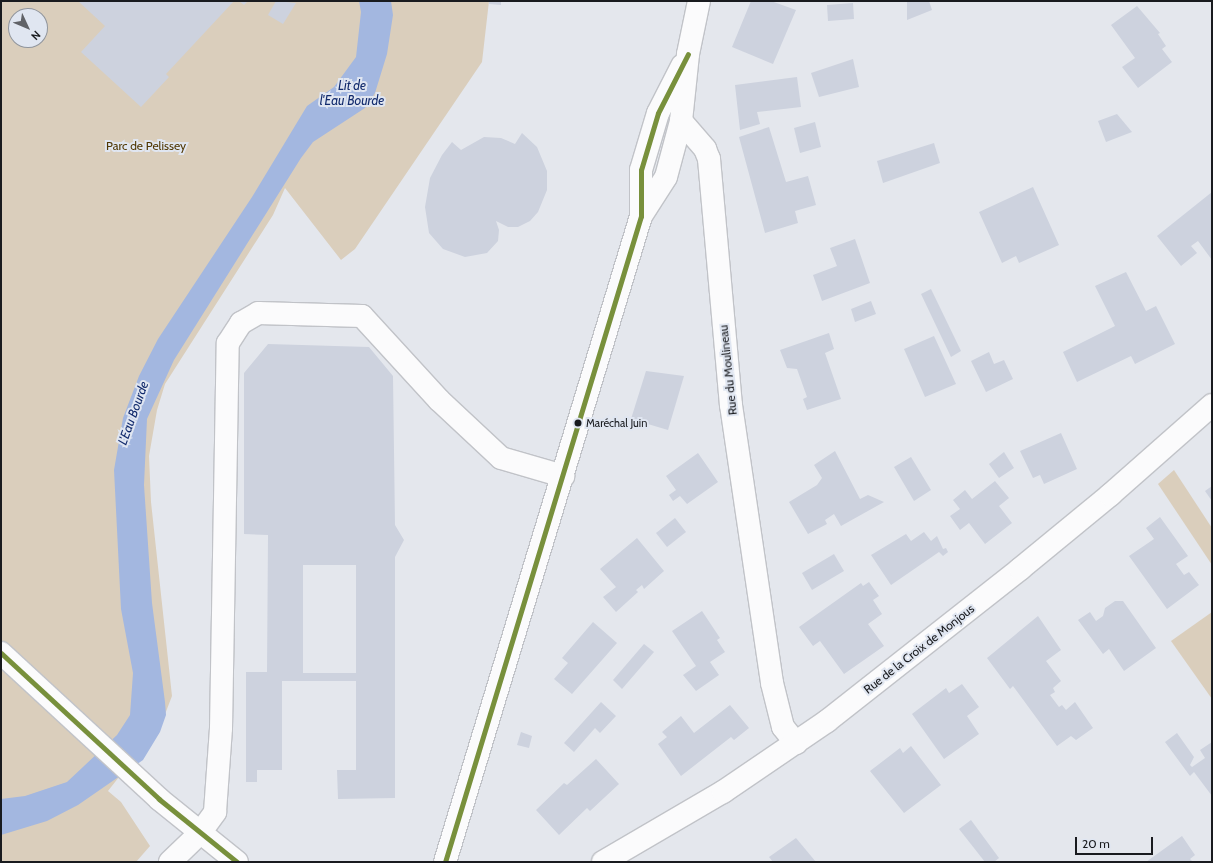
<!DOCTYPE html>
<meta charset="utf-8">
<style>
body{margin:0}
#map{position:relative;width:1213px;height:863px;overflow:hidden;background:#e4e7ed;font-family:Cabin,sans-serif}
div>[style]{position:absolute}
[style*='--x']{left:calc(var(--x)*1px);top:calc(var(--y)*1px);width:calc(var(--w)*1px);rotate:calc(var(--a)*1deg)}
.green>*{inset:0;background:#dacebc}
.water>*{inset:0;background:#a3b7e0}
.building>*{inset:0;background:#cdd2de}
.roads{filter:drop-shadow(1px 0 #c1c3c8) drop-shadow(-1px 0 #c1c3c8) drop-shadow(0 1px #c1c3c8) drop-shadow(0 -1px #c1c3c8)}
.minor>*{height:22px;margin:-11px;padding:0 11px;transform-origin:11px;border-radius:11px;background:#fbfbfc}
.major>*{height:22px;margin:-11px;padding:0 11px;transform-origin:11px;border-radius:11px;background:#fbfbfc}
.bus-1>*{height:5px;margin:-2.5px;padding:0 2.5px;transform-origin:2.5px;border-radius:2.5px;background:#78903c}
.dots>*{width:11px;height:11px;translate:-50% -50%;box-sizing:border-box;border:2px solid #e0e6f1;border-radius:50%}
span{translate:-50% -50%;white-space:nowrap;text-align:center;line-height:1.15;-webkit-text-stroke:4px #e0e6f1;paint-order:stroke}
.bus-label{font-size:11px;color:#191b1f}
.left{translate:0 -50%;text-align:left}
.park-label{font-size:12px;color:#513804}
.street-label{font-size:12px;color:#191b1f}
.water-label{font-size:13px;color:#122b6d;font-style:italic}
.frame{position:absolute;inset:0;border:2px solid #191b1f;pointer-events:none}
.north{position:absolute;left:8px;top:8px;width:40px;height:40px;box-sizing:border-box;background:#e0e6f1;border:1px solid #90959d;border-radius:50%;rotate:134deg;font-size:11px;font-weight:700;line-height:16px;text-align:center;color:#191b1f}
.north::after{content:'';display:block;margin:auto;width:14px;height:18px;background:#606267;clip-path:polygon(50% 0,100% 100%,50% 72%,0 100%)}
.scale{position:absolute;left:1075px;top:837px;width:78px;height:18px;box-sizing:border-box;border:2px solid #191b1f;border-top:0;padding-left:5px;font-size:12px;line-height:14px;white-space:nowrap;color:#191b1f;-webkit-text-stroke:3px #e0e6f1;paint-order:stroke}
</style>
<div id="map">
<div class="green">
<i style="clip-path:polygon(evenodd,1px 1px,489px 1px,482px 62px,355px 249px,341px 260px,285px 188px,273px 215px,165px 384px,157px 410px,149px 456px,151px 502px,172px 696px,162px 722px,108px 791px,121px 802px,150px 846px,136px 862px,1px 862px,1px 1px,16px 16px,40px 16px,40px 40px,16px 40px,16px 16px)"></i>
<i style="clip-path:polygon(1174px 470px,1212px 528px,1212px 565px,1158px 484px)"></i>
<i style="clip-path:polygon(1212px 612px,1212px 699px,1171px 641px)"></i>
</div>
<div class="water">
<i style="clip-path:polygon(359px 1px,391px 1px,393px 15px,387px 54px,375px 93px,365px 108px,313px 142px,301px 158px,174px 360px,147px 419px,144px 485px,152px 603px,165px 702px,166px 715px,160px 732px,143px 760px,78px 805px,47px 821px,1px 835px,1px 799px,25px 796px,67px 782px,117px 735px,130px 715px,133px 673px,121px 609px,114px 470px,123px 418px,139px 376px,158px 339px,252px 197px,307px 106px,334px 87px,356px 57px,361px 12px)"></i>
</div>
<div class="building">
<i style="clip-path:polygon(78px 1px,234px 1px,166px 74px,169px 77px,141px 107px,81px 52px,105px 26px)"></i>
<i style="clip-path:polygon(239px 1px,248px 1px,244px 5px)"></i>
<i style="clip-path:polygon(276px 1px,296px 3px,283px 24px,268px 15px)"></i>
<i style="clip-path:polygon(489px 1px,501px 1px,501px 5px,489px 4px)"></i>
<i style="clip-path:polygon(751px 1px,771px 1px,796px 10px,773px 64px,732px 47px)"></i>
<i style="clip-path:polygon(907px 1px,929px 1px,932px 10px,907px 20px)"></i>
<i style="clip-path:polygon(853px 3px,854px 19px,828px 21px,827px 5px)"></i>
<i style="clip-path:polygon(1137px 6px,1160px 33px,1158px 34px,1166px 46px,1162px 49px,1172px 62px,1138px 88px,1122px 67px,1135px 58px,1111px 25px)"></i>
<i style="clip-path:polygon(853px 59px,859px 87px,819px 97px,811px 73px)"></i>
<i style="clip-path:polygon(797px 77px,801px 107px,757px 112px,760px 124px,740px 130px,735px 85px)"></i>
<i style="clip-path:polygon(1117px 114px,1132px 132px,1106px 142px,1098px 121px)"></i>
<i style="clip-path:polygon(815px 122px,821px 147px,800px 153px,794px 128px)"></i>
<i style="clip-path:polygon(769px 127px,786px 182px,808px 176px,816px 205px,795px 211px,798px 223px,765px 233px,739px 137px)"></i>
<i style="clip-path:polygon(522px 133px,537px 147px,547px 171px,547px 190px,538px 212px,530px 221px,518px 227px,508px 227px,496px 221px,499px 230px,498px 241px,487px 253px,465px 257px,443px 249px,429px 233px,425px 207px,430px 178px,442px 155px,452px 142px,461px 150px,484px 137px,501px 138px,515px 144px)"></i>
<i style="clip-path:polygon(934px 143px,940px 163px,883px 183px,877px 161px)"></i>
<i style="clip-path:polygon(1033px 187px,1059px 245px,1019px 263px,1016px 256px,1002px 263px,979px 212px)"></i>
<i style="clip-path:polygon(1212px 192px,1212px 260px,1198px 241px,1191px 246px,1197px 253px,1181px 266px,1157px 236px)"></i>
<i style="clip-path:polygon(855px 239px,870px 283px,822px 301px,813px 275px,837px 266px,830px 248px)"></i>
<i style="clip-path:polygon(1126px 272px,1146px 311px,1156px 306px,1175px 344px,1135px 364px,1131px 356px,1077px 382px,1063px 352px,1115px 326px,1095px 286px)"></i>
<i style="clip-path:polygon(931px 289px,961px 351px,951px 357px,921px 294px)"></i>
<i style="clip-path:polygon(871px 301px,876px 314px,855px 322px,851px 309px)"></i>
<i style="clip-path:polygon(829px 333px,834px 349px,825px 353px,841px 399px,807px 410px,803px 399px,807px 397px,797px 369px,787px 368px,780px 350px)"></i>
<i style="clip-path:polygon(934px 336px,956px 384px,925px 397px,904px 349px)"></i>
<i style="clip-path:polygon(evenodd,268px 344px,369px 347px,393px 376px,395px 525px,404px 540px,395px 557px,395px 798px,338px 799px,337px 770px,356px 770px,356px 681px,282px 681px,282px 770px,257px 770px,257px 782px,246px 782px,246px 672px,267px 672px,268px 535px,244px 534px,244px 373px,268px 344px,303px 565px,356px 565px,356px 673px,303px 673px,303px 565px)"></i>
<i style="clip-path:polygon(989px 352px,994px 364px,1004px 360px,1013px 379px,986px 392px,971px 361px)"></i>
<i style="clip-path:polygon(646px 371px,684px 376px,668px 430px,631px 419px)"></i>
<i style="clip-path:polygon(1061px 433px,1077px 469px,1044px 484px,1040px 475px,1033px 478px,1020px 451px)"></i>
<i style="clip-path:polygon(835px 451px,860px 499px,868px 495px,884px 502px,841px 526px,834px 514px,825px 520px,827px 524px,808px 534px,789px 502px,817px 485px,822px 478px,814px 465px)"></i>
<i style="clip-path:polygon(1004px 452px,1014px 468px,999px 478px,989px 464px)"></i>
<i style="clip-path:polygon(698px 453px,718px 482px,687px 504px,680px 496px,673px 501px,669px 495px,676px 490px,666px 476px)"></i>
<i style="clip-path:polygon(911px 457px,931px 490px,914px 501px,894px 467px)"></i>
<i style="clip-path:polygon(995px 481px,1009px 498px,999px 506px,1012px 523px,985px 544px,969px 523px,960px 530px,950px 516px,960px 509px,953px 500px,965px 490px,972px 499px)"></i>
<i style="clip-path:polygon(1212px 486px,1212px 501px,1205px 491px)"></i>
<i style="clip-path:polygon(1160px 517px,1188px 556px,1176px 564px,1184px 575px,1189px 572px,1199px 585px,1167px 609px,1129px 556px,1154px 539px,1146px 528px)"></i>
<i style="clip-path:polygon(675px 518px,686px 532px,667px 547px,656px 533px)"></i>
<i style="clip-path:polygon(924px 532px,931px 541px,937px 536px,943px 549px,946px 548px,948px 552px,943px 556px,939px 552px,891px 585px,871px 555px,906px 534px,911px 541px)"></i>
<i style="clip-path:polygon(637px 538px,664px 571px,644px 589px,642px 585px,636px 590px,638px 592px,616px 612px,603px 597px,616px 587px,600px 569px)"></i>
<i style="clip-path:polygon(834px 554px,844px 571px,812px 590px,802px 573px)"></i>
<i style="clip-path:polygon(869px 582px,879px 596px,873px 600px,882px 614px,868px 624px,884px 646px,844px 674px,820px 641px,813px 646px,799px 627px,861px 583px,863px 586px)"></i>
<i style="clip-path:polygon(1115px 601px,1123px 601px,1156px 648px,1124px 671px,1109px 649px,1103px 654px,1078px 620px,1090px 612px,1096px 621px,1103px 616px,1105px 608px)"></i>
<i style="clip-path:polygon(702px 611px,720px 638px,717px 640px,725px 652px,710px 662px,719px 675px,696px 691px,683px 675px,696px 666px,672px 631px)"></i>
<i style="clip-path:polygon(1038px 616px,1061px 650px,1046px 661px,1061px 681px,1053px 688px,1055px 692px,1050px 695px,1059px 707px,1062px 705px,1066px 710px,1075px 702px,1093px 728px,1076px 740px,1071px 736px,1057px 746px,1013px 686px,1010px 689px,987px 658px)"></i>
<i style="clip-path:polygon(593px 622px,617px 643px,572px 694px,554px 679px,568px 663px,562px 658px)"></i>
<i style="clip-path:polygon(644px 644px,654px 652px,622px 689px,613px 680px)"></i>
<i style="clip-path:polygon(962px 684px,979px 707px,967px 716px,979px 734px,944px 759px,912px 714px,946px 688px,949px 693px)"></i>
<i style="clip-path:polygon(601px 702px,616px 716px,600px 733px,595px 728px,574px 752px,564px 743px)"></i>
<i style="clip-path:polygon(730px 705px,749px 728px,734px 740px,731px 737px,681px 776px,658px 744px,667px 737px,662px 732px,681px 716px,694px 733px)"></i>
<i style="clip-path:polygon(521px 732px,532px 736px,529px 748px,517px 745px)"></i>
<i style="clip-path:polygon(1177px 733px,1194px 757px,1190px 765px,1192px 767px,1205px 758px,1200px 750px,1212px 742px,1212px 796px,1194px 772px,1190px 776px,1165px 742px)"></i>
<i style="clip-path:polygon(911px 746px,941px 785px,904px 813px,870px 771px,900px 748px,903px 753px)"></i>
<i style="clip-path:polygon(596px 759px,619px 784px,590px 811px,587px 808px,559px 835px,536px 810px,564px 783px,567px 785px)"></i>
<i style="clip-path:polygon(971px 820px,999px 858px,994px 862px,985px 862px,959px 829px)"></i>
<i style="clip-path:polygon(1182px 836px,1195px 855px,1190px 859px,1193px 862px,1146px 862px)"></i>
<i style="clip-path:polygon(796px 838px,816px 862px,773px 862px,769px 857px)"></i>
</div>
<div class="roads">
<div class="minor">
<i style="--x:681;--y:121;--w:37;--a:49"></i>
<i style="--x:705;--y:149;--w:11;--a:68"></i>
<i style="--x:709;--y:159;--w:247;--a:84.9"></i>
<i style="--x:731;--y:405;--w:281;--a:81.6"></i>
<i style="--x:772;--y:683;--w:45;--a:76"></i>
<i style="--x:783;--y:727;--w:21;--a:51"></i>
<i style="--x:1;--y:653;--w:215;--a:42.7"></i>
<i style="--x:159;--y:799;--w:100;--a:38.9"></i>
<i style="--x:170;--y:862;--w:42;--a:-44"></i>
<i style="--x:200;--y:833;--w:26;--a:-54"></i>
<i style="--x:215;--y:812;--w:84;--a:-85.9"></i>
<i style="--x:221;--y:728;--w:385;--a:-89"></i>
<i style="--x:228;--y:343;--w:24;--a:-57"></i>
<i style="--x:241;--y:323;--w:20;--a:-30"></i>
<i style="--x:258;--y:313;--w:104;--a:1.7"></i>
<i style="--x:362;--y:316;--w:114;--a:47.5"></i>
<i style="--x:439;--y:400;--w:85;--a:43.1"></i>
<i style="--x:501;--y:458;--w:65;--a:16.2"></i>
<i style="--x:603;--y:862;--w:139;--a:-30.3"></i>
<i style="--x:723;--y:792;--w:126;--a:-34.3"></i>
<i style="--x:827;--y:721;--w:246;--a:-38.2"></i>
<i style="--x:1020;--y:569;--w:117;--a:-39.4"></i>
<i style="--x:1110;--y:495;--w:136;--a:-41.4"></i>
</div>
<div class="major">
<i style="--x:641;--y:216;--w:46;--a:-90"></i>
<i style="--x:641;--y:170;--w:59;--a:-73.4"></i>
<i style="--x:658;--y:113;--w:53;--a:-62.9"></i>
<i style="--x:445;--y:862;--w:675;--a:-73.12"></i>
<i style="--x:641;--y:216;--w:46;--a:-57.3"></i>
<i style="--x:666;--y:177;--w:58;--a:-75"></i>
<i style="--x:681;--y:121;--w:67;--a:-84"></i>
<i style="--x:688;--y:54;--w:54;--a:-78.3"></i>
</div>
</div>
<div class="bus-1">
<i style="--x:1;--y:653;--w:215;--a:42.7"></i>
<i style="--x:159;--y:799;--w:100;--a:38.9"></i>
<i style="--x:445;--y:862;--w:675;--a:-73.12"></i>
<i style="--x:641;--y:216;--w:46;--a:-90"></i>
<i style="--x:641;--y:170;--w:59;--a:-73.4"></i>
<i style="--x:658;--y:113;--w:66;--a:-63"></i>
</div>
<div class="dots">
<i style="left:578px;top:423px;background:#191b1f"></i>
</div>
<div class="bus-label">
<span class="left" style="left:586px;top:423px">Maréchal Juin</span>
</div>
<div class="park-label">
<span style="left:146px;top:146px">Parc de Pelissey</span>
</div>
<div class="street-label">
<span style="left:728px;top:370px;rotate:-96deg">Rue du Moulineau</span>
<span style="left:919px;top:649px;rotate:-38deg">Rue de la Croix de Monjous</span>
</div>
<div class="water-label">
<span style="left:352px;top:93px">Lit de<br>l'Eau Bourde</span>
<span style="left:133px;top:413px;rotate:-70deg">L'Eau Bourde</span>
</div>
<div class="frame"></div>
<div class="north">N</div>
<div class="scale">20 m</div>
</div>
